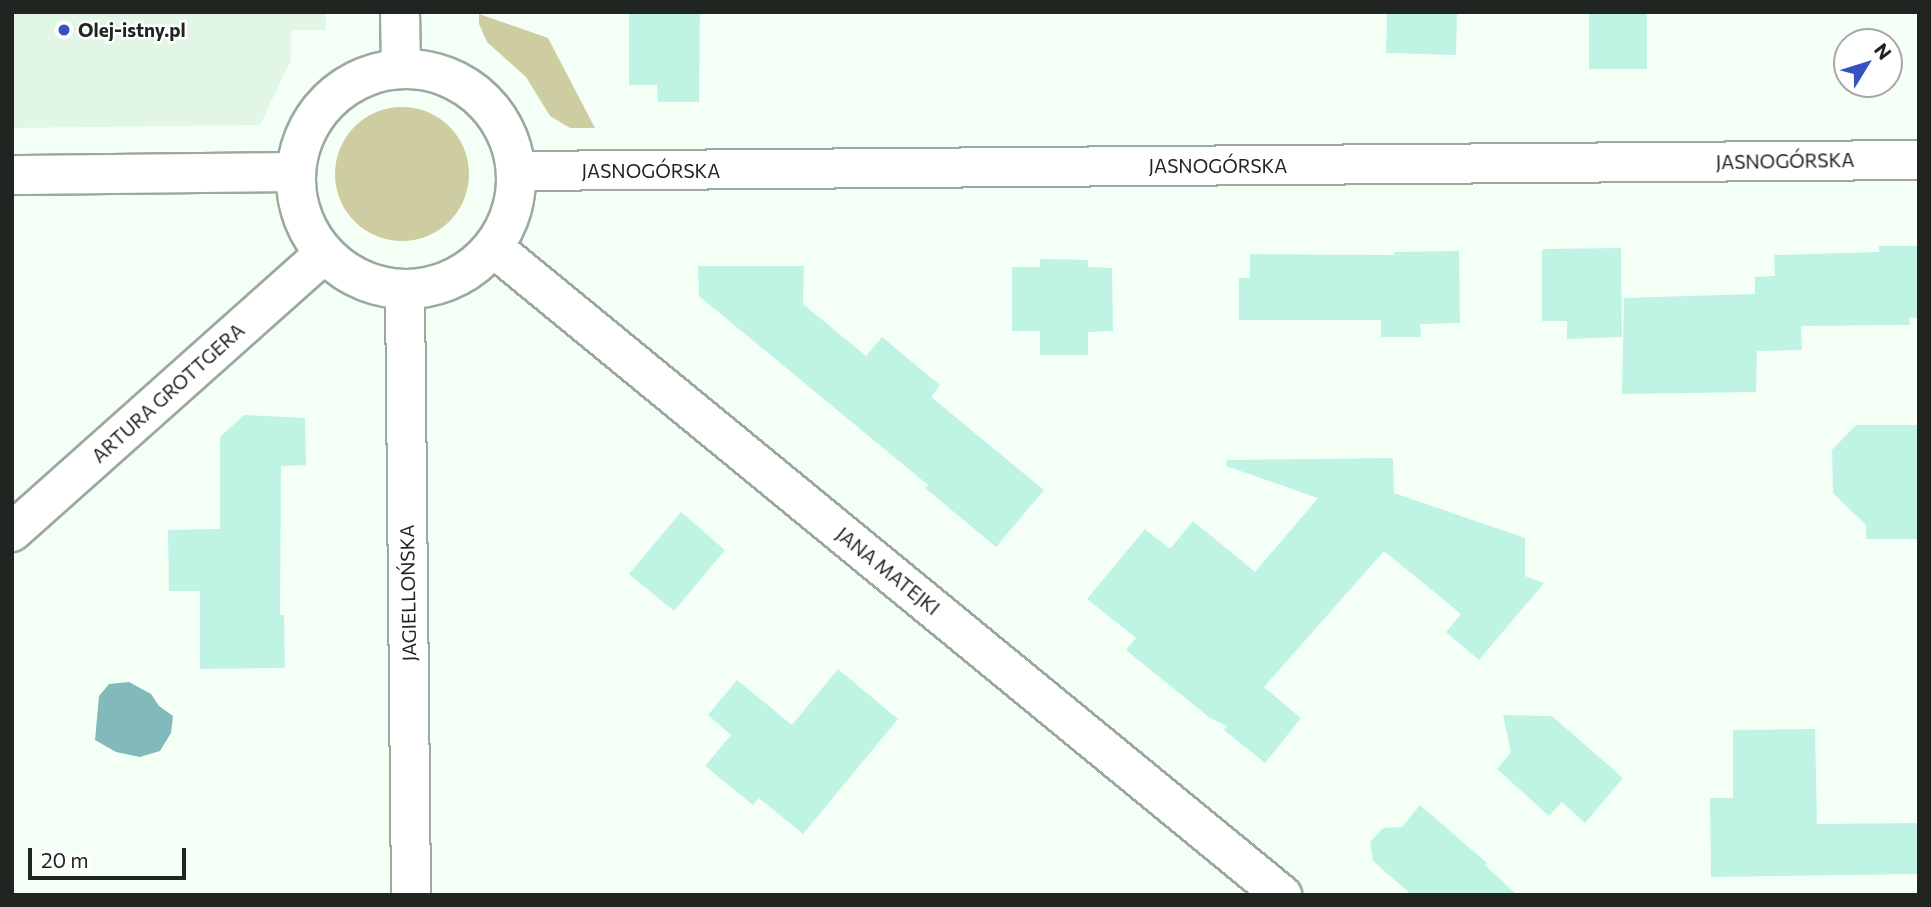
<!DOCTYPE html>
<meta charset="utf-8">
<style>
body{margin:0}
#map{position:relative;width:1931px;height:907px;overflow:hidden;background:#f4fff6;font-family:Commissioner,sans-serif}
div>[style]{position:absolute}
[style*='--x']{left:calc(var(--x)*1px);top:calc(var(--y)*1px);width:calc(var(--w)*1px);rotate:calc(var(--a)*1deg)}
.built>*{inset:0;background:#e1f6e6}
.green>*{inset:0;background:#cecda2}
.round{border-radius:50%}
.water>*{inset:0;background:#82b9bb}
.building>*{inset:0;background:#bff4e5}
.roads{filter:drop-shadow(2px 0 #9ca99f) drop-shadow(-2px 0 #9ca99f) drop-shadow(0 2px #9ca99f) drop-shadow(0 -2px #9ca99f)}
.minor>*{height:38px;margin:-19px;padding:0 19px;transform-origin:19px;border-radius:19px;background:#fff}
.tertiary>*{height:38px;margin:-19px;padding:0 19px;transform-origin:19px;border-radius:19px;background:#fff}
.tertiary>.ring{margin:-19px;padding:0;box-sizing:content-box;background:none;border:38px solid #fff;border-radius:50%}
.dots>*{width:19px;height:19px;translate:-50% -50%;box-sizing:border-box;border:4px solid #fff;border-radius:50%}
span{translate:-50% -50%;white-space:nowrap;text-align:center;line-height:1.15;-webkit-text-stroke:5px #fff;paint-order:stroke}
.poi-label{font-size:19px;color:#202521;font-weight:700}
.left{translate:0 -50%;text-align:left}
.street-label{font-size:19px;color:#202521}
.frame{position:absolute;inset:0;border:14px solid #202521;pointer-events:none}
.north{position:absolute;left:1833px;top:28px;width:70px;height:70px;box-sizing:border-box;background:#fff;border:2px solid #a6a8a6;border-radius:50%;rotate:52deg;font-size:19px;font-weight:700;line-height:28px;text-align:center;color:#202521}
.north::after{content:'';display:block;margin:auto;width:24px;height:32px;background:#3551c3;clip-path:polygon(50% 0,100% 100%,50% 72%,0 100%)}
.scale{position:absolute;left:28px;top:848px;width:158px;height:32px;box-sizing:border-box;border:4px solid #202521;border-top:0;padding-left:9px;font-size:21px;line-height:24px;white-space:nowrap;color:#202521;-webkit-text-stroke:5px #fff;paint-order:stroke}
</style>
<div id="map">
<div class="built">
<i style="clip-path:polygon(12px 12px,326px 12px,326px 30px,291px 30px,291px 60px,260px 125px,12px 128px)"></i>
</div>
<div class="green">
<i style="clip-path:polygon(479px 14px,548px 38px,595px 128px,570px 128px,550px 116px,526px 77px,487px 42px,479px 24px)"></i>
<i class="round" style="left:335px;top:107px;width:134px;height:134px"></i>
</div>
<div class="water">
<i style="clip-path:polygon(129px 682px,151px 694px,159px 706px,173px 716px,171px 733px,160px 751px,140px 757px,116px 752px,95px 740px,99px 696px,109px 684px)"></i>
</div>
<div class="building">
<i style="clip-path:polygon(629px 12px,700px 12px,699px 102px,658px 102px,657px 85px,629px 85px)"></i>
<i style="clip-path:polygon(1387px 12px,1457px 12px,1456px 55px,1386px 53px)"></i>
<i style="clip-path:polygon(1589px 12px,1647px 12px,1647px 69px,1589px 69px)"></i>
<i style="clip-path:polygon(1879px 246px,1919px 246px,1919px 318px,1909px 318px,1910px 325px,1801px 326px,1802px 350px,1757px 351px,1756px 392px,1622px 394px,1624px 298px,1755px 294px,1755px 277px,1775px 276px,1774px 255px,1879px 252px)"></i>
<i style="clip-path:polygon(1621px 248px,1622px 337px,1567px 339px,1567px 321px,1542px 321px,1542px 249px)"></i>
<i style="clip-path:polygon(1459px 251px,1460px 323px,1420px 324px,1421px 337px,1381px 337px,1381px 320px,1239px 320px,1239px 278px,1250px 278px,1250px 254px,1394px 255px,1394px 252px)"></i>
<i style="clip-path:polygon(1040px 259px,1088px 260px,1088px 267px,1112px 268px,1113px 331px,1088px 332px,1088px 355px,1040px 355px,1040px 331px,1012px 331px,1012px 267px,1040px 267px)"></i>
<i style="clip-path:polygon(698px 266px,804px 266px,803px 304px,866px 356px,882px 337px,940px 385px,931px 397px,1044px 490px,996px 547px,925px 488px,928px 485px,699px 296px)"></i>
<i style="clip-path:polygon(244px 415px,305px 418px,306px 465px,281px 466px,280px 615px,284px 615px,285px 668px,200px 669px,200px 591px,169px 591px,168px 530px,220px 529px,220px 437px)"></i>
<i style="clip-path:polygon(1856px 425px,1919px 425px,1919px 539px,1866px 539px,1866px 525px,1833px 493px,1832px 450px)"></i>
<i style="clip-path:polygon(1390px 458px,1393px 459px,1394px 493px,1525px 538px,1525px 576px,1544px 583px,1479px 660px,1446px 632px,1461px 614px,1384px 551px,1264px 687px,1301px 718px,1265px 763px,1224px 730px,1227px 726px,1210px 718px,1126px 650px,1136px 638px,1087px 599px,1145px 529px,1170px 549px,1193px 521px,1255px 572px,1318px 498px,1226px 466px,1227px 460px)"></i>
<i style="clip-path:polygon(681px 512px,725px 550px,674px 611px,629px 574px)"></i>
<i style="clip-path:polygon(838px 669px,898px 719px,803px 834px,759px 798px,753px 805px,705px 766px,731px 735px,708px 715px,737px 680px,792px 725px)"></i>
<i style="clip-path:polygon(1503px 715px,1552px 716px,1623px 778px,1585px 823px,1562px 802px,1549px 816px,1497px 769px,1511px 752px)"></i>
<i style="clip-path:polygon(1815px 729px,1817px 824px,1919px 823px,1919px 874px,1711px 877px,1710px 798px,1733px 798px,1733px 730px)"></i>
<i style="clip-path:polygon(1420px 805px,1487px 863px,1485px 865px,1517px 895px,1412px 895px,1373px 861px,1370px 842px,1383px 828px,1402px 827px)"></i>
</div>
<div class="roads">
<div class="minor">
<i style="--x:517;--y:171;--w:1402;--a:-0.45"></i>
<i style="--x:12;--y:175;--w:284;--a:-0.6"></i>
<i style="--x:494;--y:248;--w:1020;--a:39.39"></i>
<i style="--x:12;--y:532;--w:418;--a:-41.7"></i>
</div>
<div class="tertiary">
<i style="--x:400;--y:12;--w:57;--a:89"></i>
<i class="ring" style="left:296px;top:69px;width:182px;height:182px"></i>
<i style="--x:405;--y:291;--w:604;--a:89.43"></i>
</div>
</div>
<div class="dots">
<i style="left:64px;top:30px;background:#3551c3"></i>
</div>
<div class="poi-label">
<span class="left" style="left:78px;top:30px">Olej-istny.pl</span>
</div>
<div class="street-label">
<span style="left:1785px;top:161px;rotate:-1deg">JASNOGÓRSKA</span>
<span style="left:1218px;top:166px">JASNOGÓRSKA</span>
<span style="left:651px;top:171px">JASNOGÓRSKA</span>
<span style="left:168px;top:393px;rotate:-42deg">ARTURA GROTTGERA</span>
<span style="left:888px;top:571px;rotate:39deg">JANA MATEJKI</span>
<span style="left:408px;top:593px;rotate:-91deg">JAGIELLOŃSKA</span>
</div>
<div class="frame"></div>
<div class="north">N</div>
<div class="scale">20 m</div>
</div>
